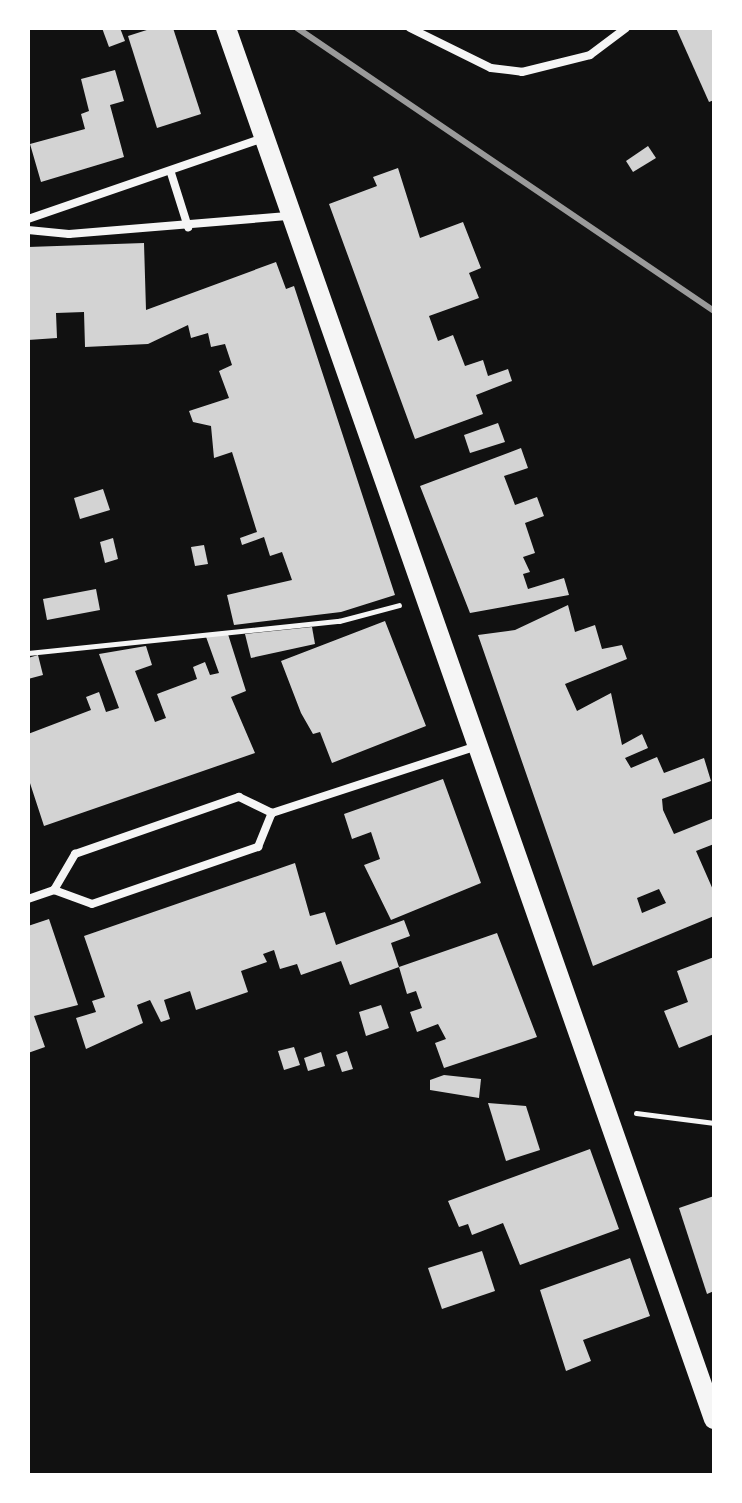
<!DOCTYPE html>
<style>
body{margin:0}
#map{position:relative;width:742px;height:1503px;overflow:hidden;background:#111;font-family:"Space Grotesk",sans-serif}
div>[style]{position:absolute}
[style*='--x']{left:calc(var(--x)*1px);top:calc(var(--y)*1px);width:calc(var(--w)*1px);rotate:calc(var(--a)*1deg)}
.building>*{inset:0;background:#d3d3d3}
.path>*{height:5px;margin:-2.5px;padding:0 2.5px;transform-origin:2.5px;border-radius:2.5px;background:#f5f5f5}
.minor>*{height:8px;margin:-4px;padding:0 4px;transform-origin:4px;border-radius:4px;background:#f5f5f5}
.primary>*{height:20px;margin:-10px;padding:0 10px;transform-origin:10px;border-radius:10px;background:#f5f5f5}
.rail>*{height:6px;margin:-3px;padding:0 3px;transform-origin:3px;border-radius:3px;background:#9a9a9a}
span{translate:-50% -50%;white-space:nowrap;text-align:center;line-height:1.15;-webkit-text-stroke:7px #fff;paint-order:stroke}
.frame{position:absolute;inset:0;border:30px solid #fff;pointer-events:none}
</style>
<div id="map">
<div class="building">
<i style="clip-path:polygon(102px 28px,120px 28px,125px 41px,109px 47px)"></i>
<i style="clip-path:polygon(153px 28px,173px 28px,201px 114px,157px 128px,128px 36px)"></i>
<i style="clip-path:polygon(676px 28px,712px 28px,714px 100px,709px 102px)"></i>
<i style="clip-path:polygon(115px 70px,124px 101px,110px 105px,124px 157px,41px 182px,30px 144px,85px 129px,81px 114px,89px 111px,81px 79px)"></i>
<i style="clip-path:polygon(648px 146px,656px 158px,633px 172px,626px 161px)"></i>
<i style="clip-path:polygon(398px 168px,420px 238px,463px 222px,481px 268px,469px 273px,479px 298px,429px 316px,438px 341px,453px 335px,465px 366px,483px 360px,488px 376px,508px 369px,512px 381px,476px 395px,483px 414px,415px 439px,329px 204px,377px 186px,373px 177px)"></i>
<i style="clip-path:polygon(144px 243px,146px 310px,276px 262px,286px 289px,294px 286px,395px 595px,341px 612px,234px 625px,227px 595px,292px 580px,282px 552px,270px 556px,264px 537px,242px 545px,240px 538px,257px 532px,232px 452px,214px 458px,211px 426px,193px 422px,189px 411px,229px 398px,219px 371px,232px 365px,225px 344px,211px 347px,208px 333px,191px 338px,188px 325px,148px 344px,85px 347px,84px 312px,56px 313px,57px 338px,28px 340px,28px 247px)"></i>
<i style="clip-path:polygon(498px 423px,505px 442px,470px 453px,464px 435px)"></i>
<i style="clip-path:polygon(521px 448px,528px 468px,504px 476px,515px 505px,537px 497px,544px 516px,525px 523px,535px 553px,523px 557px,530px 572px,523px 574px,528px 589px,564px 578px,569px 595px,470px 613px,420px 486px)"></i>
<i style="clip-path:polygon(103px 489px,110px 510px,80px 519px,74px 498px)"></i>
<i style="clip-path:polygon(113px 538px,118px 559px,105px 563px,100px 542px)"></i>
<i style="clip-path:polygon(204px 545px,208px 564px,195px 566px,191px 547px)"></i>
<i style="clip-path:polygon(96px 589px,100px 610px,47px 620px,43px 599px)"></i>
<i style="clip-path:polygon(evenodd,568px 605px,575px 632px,595px 625px,602px 649px,622px 645px,627px 659px,565px 684px,577px 711px,611px 693px,622px 745px,642px 734px,648px 748px,625px 758px,631px 768px,657px 757px,664px 773px,704px 758px,711px 781px,662px 799px,663px 810px,674px 834px,714px 818px,714px 844px,696px 851px,714px 892px,714px 916px,593px 966px,478px 635px,515px 630px,568px 605px,659px 889px,666px 903px,642px 913px,637px 898px,659px 889px)"></i>
<i style="clip-path:polygon(385px 621px,426px 726px,332px 763px,320px 732px,313px 734px,301px 713px,281px 661px)"></i>
<i style="clip-path:polygon(312px 627px,315px 644px,251px 658px,245px 634px)"></i>
<i style="clip-path:polygon(227px 631px,246px 691px,231px 697px,255px 753px,44px 826px,28px 777px,28px 734px,91px 710px,86px 697px,99px 692px,106px 712px,119px 708px,99px 654px,146px 646px,152px 665px,135px 671px,155px 722px,166px 718px,157px 694px,197px 679px,193px 667px,205px 662px,210px 675px,219px 673px,205px 634px)"></i>
<i style="clip-path:polygon(38px 655px,43px 675px,28px 679px,28px 658px)"></i>
<i style="clip-path:polygon(443px 779px,481px 883px,391px 920px,364px 865px,380px 859px,371px 832px,352px 839px,344px 814px)"></i>
<i style="clip-path:polygon(295px 863px,310px 916px,325px 912px,336px 945px,404px 920px,410px 936px,391px 943px,399px 967px,350px 985px,341px 961px,301px 975px,297px 964px,280px 969px,274px 950px,263px 954px,267px 962px,241px 971px,248px 992px,196px 1010px,190px 991px,164px 1000px,170px 1019px,161px 1022px,150px 1000px,137px 1005px,143px 1023px,86px 1049px,76px 1018px,96px 1012px,92px 1001px,105px 997px,84px 936px)"></i>
<i style="clip-path:polygon(49px 919px,78px 1005px,34px 1016px,45px 1047px,28px 1053px,28px 926px)"></i>
<i style="clip-path:polygon(497px 933px,537px 1037px,444px 1068px,435px 1043px,446px 1039px,438px 1024px,417px 1032px,410px 1012px,422px 1008px,416px 991px,407px 994px,399px 967px)"></i>
<i style="clip-path:polygon(714px 957px,714px 1034px,679px 1048px,664px 1011px,688px 1002px,677px 971px)"></i>
<i style="clip-path:polygon(381px 1005px,389px 1028px,366px 1036px,359px 1012px)"></i>
<i style="clip-path:polygon(294px 1047px,300px 1065px,284px 1070px,278px 1051px)"></i>
<i style="clip-path:polygon(347px 1051px,353px 1069px,342px 1072px,336px 1055px)"></i>
<i style="clip-path:polygon(321px 1052px,325px 1066px,308px 1071px,304px 1058px)"></i>
<i style="clip-path:polygon(444px 1075px,481px 1079px,479px 1098px,430px 1090px,430px 1080px)"></i>
<i style="clip-path:polygon(488px 1103px,526px 1106px,540px 1150px,506px 1161px)"></i>
<i style="clip-path:polygon(590px 1149px,619px 1229px,520px 1265px,503px 1223px,472px 1235px,468px 1224px,459px 1227px,448px 1201px)"></i>
<i style="clip-path:polygon(714px 1196px,714px 1291px,707px 1294px,679px 1208px)"></i>
<i style="clip-path:polygon(482px 1251px,495px 1291px,442px 1309px,428px 1268px)"></i>
<i style="clip-path:polygon(630px 1258px,650px 1316px,583px 1340px,591px 1361px,566px 1371px,540px 1290px)"></i>
</div>
<div class="path">
<i style="--x:28;--y:653;--w:313;--a:-5.9"></i>
<i style="--x:339;--y:621;--w:62;--a:-14.9"></i>
<i style="--x:636;--y:1113;--w:79;--a:7.3"></i>
</div>
<div class="minor">
<i style="--x:410;--y:28;--w:90;--a:26.3"></i>
<i style="--x:491;--y:68;--w:31;--a:7"></i>
<i style="--x:522;--y:72;--w:70;--a:-14"></i>
<i style="--x:590;--y:55;--w:45;--a:-36.9"></i>
<i style="--x:171;--y:173;--w:57;--a:72.5"></i>
<i style="--x:28;--y:219;--w:249;--a:-19"></i>
<i style="--x:28;--y:230;--w:41;--a:5.6"></i>
<i style="--x:69;--y:234;--w:222;--a:-4.7"></i>
<i style="--x:54;--y:890;--w:42;--a:-59.7"></i>
<i style="--x:75;--y:854;--w:174;--a:-19.2"></i>
<i style="--x:239;--y:797;--w:37;--a:26"></i>
<i style="--x:28;--y:899;--w:28;--a:-19"></i>
<i style="--x:54;--y:890;--w:40;--a:20.2"></i>
<i style="--x:92;--y:904;--w:176;--a:-19"></i>
<i style="--x:258;--y:847;--w:37;--a:-68"></i>
<i style="--x:272;--y:813;--w:213;--a:-18.1"></i>
</div>
<div class="primary">
<i style="--x:226;--y:28;--w:1474;--a:70.67"></i>
</div>
<div class="rail">
<i style="--x:297;--y:28;--w:504;--a:34.16"></i>
</div>
<div class="frame"></div>
</div>
